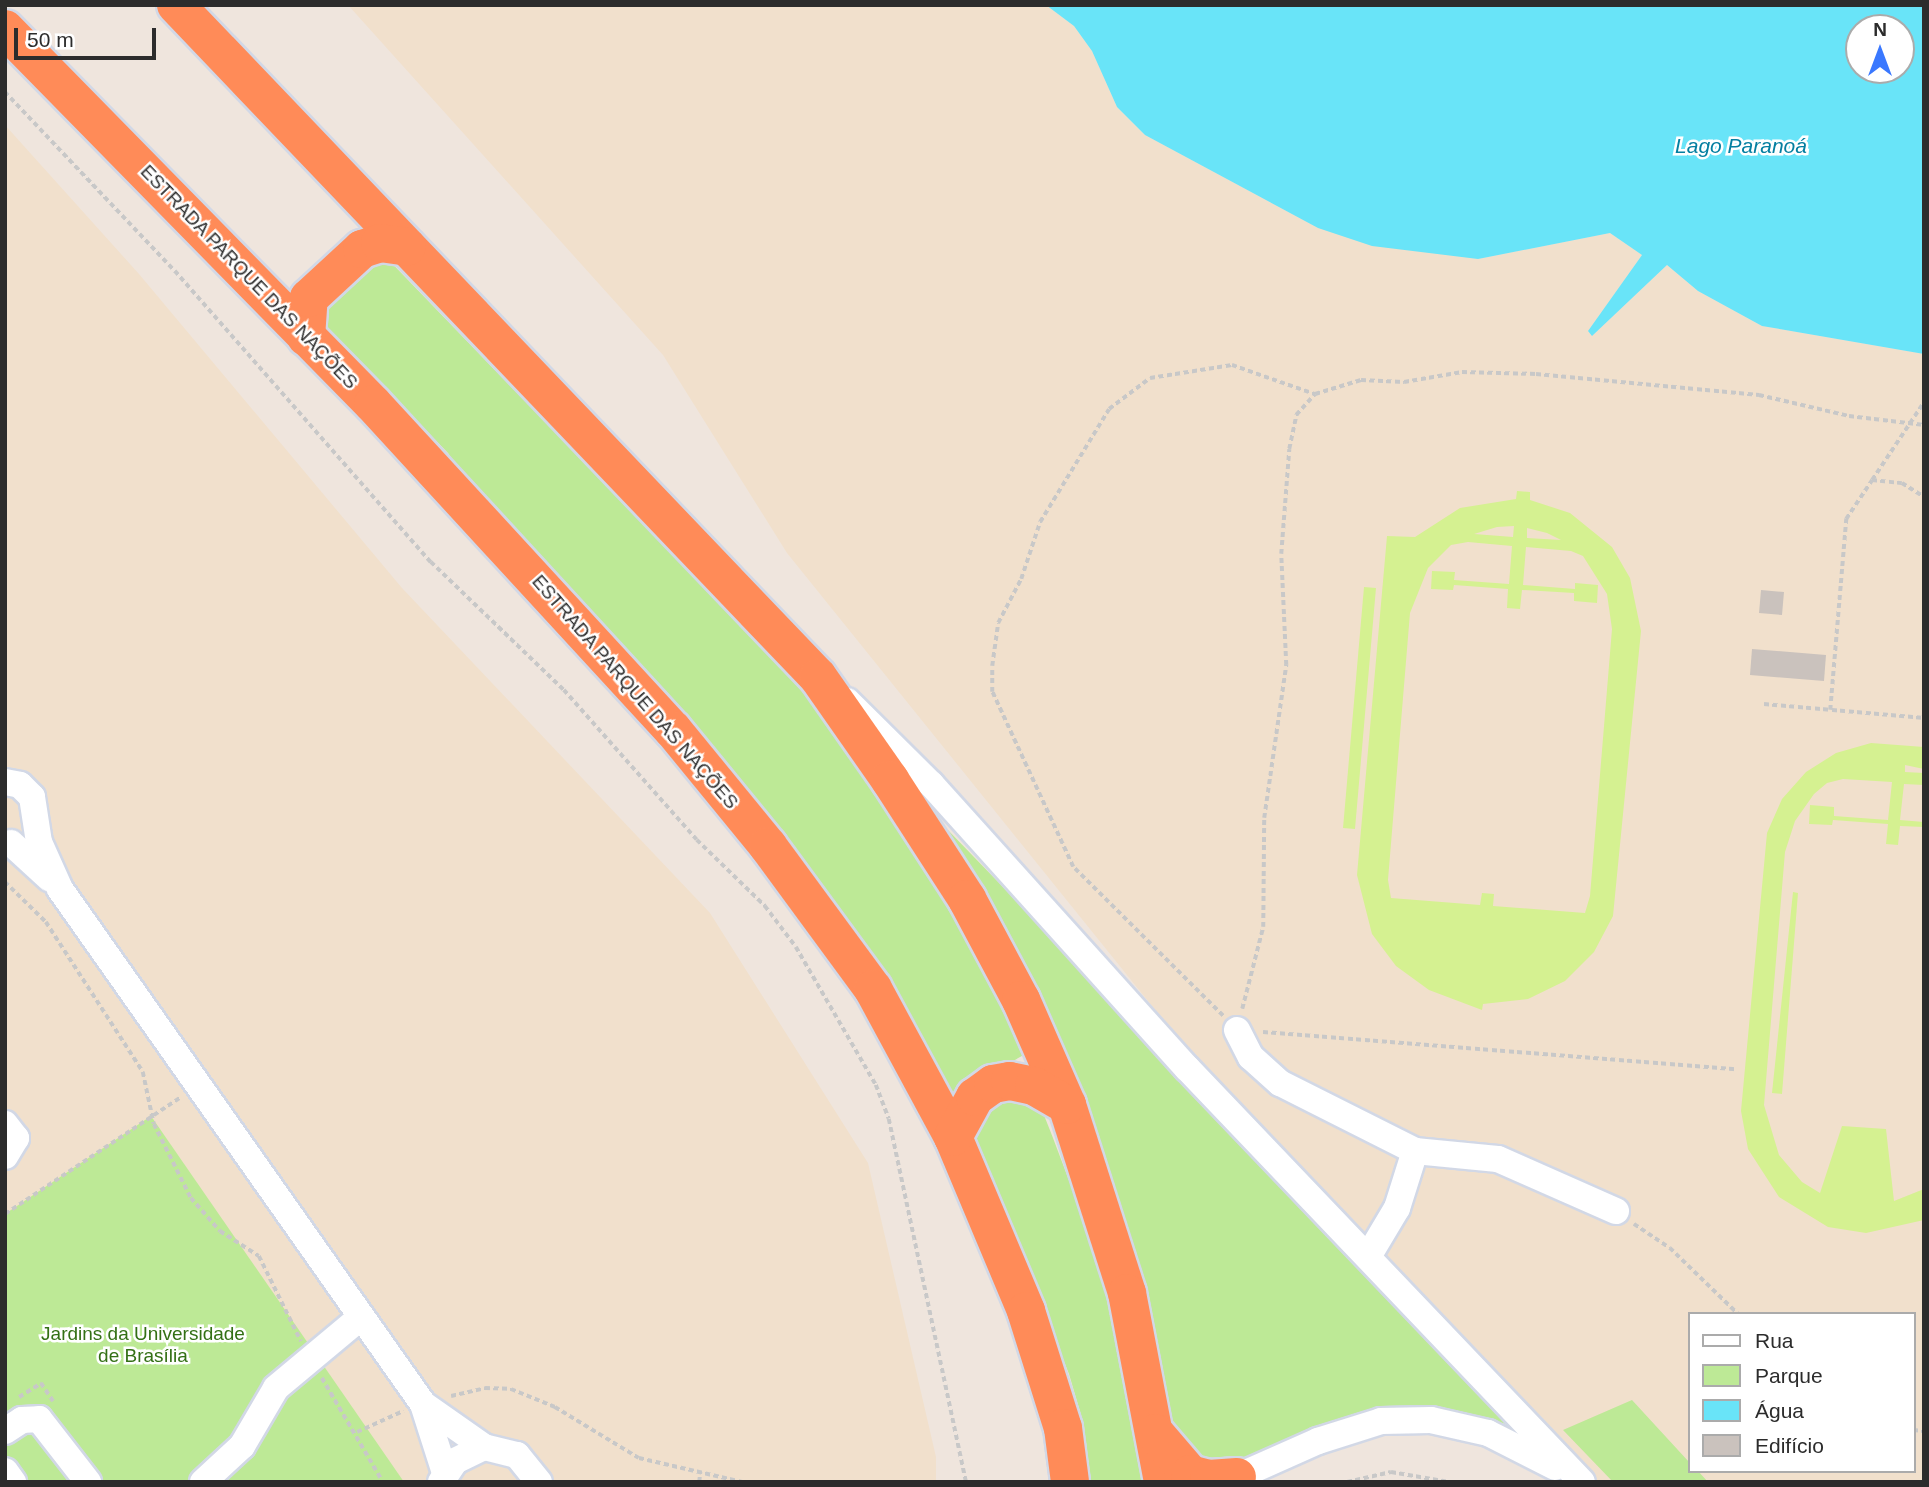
<!DOCTYPE html>
<meta charset="utf-8">
<style>
body{margin:0}
#map{position:relative;width:1929px;height:1487px;overflow:hidden;background:#efe5dd;font-family:Arial,sans-serif}
div>[style]{position:absolute}
[style*='--x']{left:calc(var(--x)*1px);top:calc(var(--y)*1px);width:calc(var(--w)*1px);rotate:calc(var(--a)*1deg)}
.education>*{inset:0;background:#f1e0cc}
.green>*{inset:0;background:#bde996}
.pitch>*{inset:0;background:#d5f191}
.water>*{inset:0;background:#69e4f8}
.building>*{inset:0;background:#cac2bd}
.path>*{height:3.5px;margin-top:-1.75px;transform-origin:0;background:repeating-linear-gradient(90deg,#c8c8c8 0 5px,transparent 0 8.5px)}
.roads{filter:drop-shadow(2px 0 #d2d8e6) drop-shadow(-2px 0 #d2d8e6) drop-shadow(0 2px #d2d8e6) drop-shadow(0 -2px #d2d8e6)}
.minor>*{height:26px;margin:-13px;padding:0 13px;transform-origin:13px;border-radius:13px;background:#fff}
.highway>*{height:38px;margin:-19px;padding:0 19px;transform-origin:19px;border-radius:19px;background:#ff8b58}
span{translate:-50% -50%;white-space:nowrap;text-align:center;line-height:1.15;-webkit-text-stroke:5px #fff;paint-order:stroke}
.street-label{font-size:19px;color:#2c2c2c}
.park-label{font-size:19px;color:#337015}
.water-label{font-size:21px;color:#047fa1;font-style:italic}
.frame{position:absolute;inset:0;border:7px solid #2c2c2c;pointer-events:none}
.legend{position:absolute;left:1688px;top:1312px;width:228px;height:161px;box-sizing:border-box;background:#fff;border:2px solid #ababab;margin:0;padding:9px 12px;list-style:none;font-size:21px;color:#2c2c2c}
.legend li{display:flex;align-items:center;gap:14px;height:35px}
.legend b{width:35px;border:2px solid #ababab}
.north{position:absolute;left:1845px;top:14px;width:70px;height:70px;box-sizing:border-box;background:#fff;border:2px solid #ababab;border-radius:50%;rotate:0deg;font-size:19px;font-weight:700;line-height:28px;text-align:center;color:#2c2c2c}
.north::after{content:'';display:block;margin:auto;width:24px;height:32px;background:#3a78ff;clip-path:polygon(50% 0,100% 100%,50% 72%,0 100%)}
.scale{position:absolute;left:14px;top:28px;width:142px;height:32px;box-sizing:border-box;border:4px solid #2c2c2c;border-top:0;padding-left:9px;font-size:21px;line-height:24px;white-space:nowrap;color:#2c2c2c;-webkit-text-stroke:5px #fff;paint-order:stroke}
</style>
<div id="map">
<div class="education">
<i style="clip-path:polygon(evenodd,348px 5px,1046px 5px,1074px 26px,1092px 51px,1117px 107px,1145px 135px,1318px 228px,1478px 259px,1610px 233px,1642px 255px,1588px 331px,1592px 336px,1667px 265px,1698px 291px,1762px 326px,1924px 354px,1924px 1482px,1589px 1482px,1297px 1186px,787px 553px,663px 355px,348px 5px,1689px 1314px,1913px 1314px,1913px 1471px,1689px 1471px,1689px 1314px)"></i>
<i style="clip-path:polygon(5px 125px,139px 274px,402px 588px,710px 913px,868px 1163px,936px 1457px,936px 1482px,5px 1482px)"></i>
</div>
<div class="green">
<i style="clip-path:polygon(381px 252px,520px 396px,552px 416px,790px 667px,920px 845px,1029px 1052px,953px 1095px,821px 883px,757px 802px,698px 732px,476px 496px,448px 453px,321px 322px,318px 300px)"></i>
<i style="clip-path:polygon(944px 826px,1002px 886px,1521px 1428px,1437px 1406px,1379px 1406px,1310px 1428px,1224px 1467px,1180px 1452px,1023px 965px)"></i>
<i style="clip-path:polygon(999px 1093px,1042px 1110px,1053px 1138px,1113px 1297px,1148px 1482px,1087px 1482px,1084px 1425px,1069px 1374px,974px 1135px)"></i>
<i style="clip-path:polygon(151px 1116px,404px 1482px,5px 1482px,5px 1214px)"></i>
<i style="clip-path:polygon(1632px 1400px,1689px 1462px,1689px 1471px,1698px 1471px,1708px 1482px,1613px 1482px,1563px 1430px)"></i>
</div>
<div class="pitch">
<i style="clip-path:polygon(evenodd,1517px 491px,1530px 492px,1530px 500px,1570px 513px,1612px 547px,1630px 578px,1641px 631px,1613px 916px,1594px 952px,1565px 981px,1528px 999px,1483px 1004px,1482px 1010px,1429px 990px,1396px 966px,1372px 934px,1357px 875px,1387px 536px,1415px 537px,1460px 508px,1516px 499px,1517px 491px,1497px 527px,1514px 526px,1513px 537px,1474px 534px,1497px 527px,1517px 491px,1527px 528px,1547px 533px,1561px 540px,1527px 538px,1527px 528px,1517px 491px,1468px 542px,1512px 546px,1509px 584px,1454px 580px,1455px 572px,1432px 571px,1431px 589px,1453px 590px,1454px 585px,1508px 589px,1507px 608px,1520px 609px,1522px 590px,1574px 593px,1574px 601px,1597px 603px,1598px 585px,1575px 583px,1575px 589px,1523px 585px,1526px 547px,1571px 551px,1583px 556px,1607px 594px,1612px 629px,1590px 896px,1585px 913px,1493px 906px,1494px 894px,1482px 893px,1480px 905px,1391px 898px,1388px 880px,1410px 613px,1428px 568px,1451px 545px,1468px 542px)"></i>
<i style="clip-path:polygon(1364px 587px,1376px 588px,1355px 829px,1343px 828px)"></i>
<i style="clip-path:polygon(1871px 743px,1924px 747px,1924px 769px,1905px 765px,1905px 772px,1924px 773px,1924px 785px,1904px 784px,1900px 820px,1924px 822px,1924px 827px,1900px 826px,1898px 845px,1886px 844px,1888px 824px,1833px 820px,1832px 825px,1809px 824px,1810px 805px,1834px 807px,1834px 816px,1888px 820px,1892px 782px,1843px 779px,1827px 783px,1814px 794px,1795px 821px,1785px 852px,1764px 1105px,1779px 1155px,1802px 1182px,1820px 1193px,1842px 1126px,1886px 1129px,1894px 1201px,1924px 1189px,1924px 1220px,1866px 1233px,1828px 1227px,1779px 1197px,1748px 1149px,1741px 1111px,1767px 833px,1782px 799px,1806px 772px,1836px 753px)"></i>
<i style="clip-path:polygon(1793px 892px,1798px 893px,1782px 1094px,1772px 1093px)"></i>
</div>
<div class="water">
<i style="clip-path:polygon(evenodd,1046px 5px,1924px 5px,1924px 354px,1762px 326px,1698px 291px,1667px 265px,1592px 336px,1588px 331px,1642px 255px,1610px 233px,1478px 259px,1372px 246px,1318px 228px,1145px 135px,1117px 107px,1092px 51px,1074px 26px,1046px 5px,1859px 28px,1901px 28px,1901px 70px,1859px 70px,1859px 28px)"></i>
</div>
<div class="building">
<i style="clip-path:polygon(1761px 590px,1784px 592px,1782px 615px,1759px 613px)"></i>
<i style="clip-path:polygon(1752px 649px,1826px 655px,1824px 681px,1750px 675px)"></i>
</div>
<div class="path">
<i style="--x:5;--y:92;--w:247;--a:46.5"></i>
<i style="--x:175;--y:271;--w:388;--a:48.7"></i>
<i style="--x:431;--y:562;--w:185;--a:43.9"></i>
<i style="--x:564;--y:690;--w:200;--a:48.4"></i>
<i style="--x:697;--y:840;--w:95;--a:44.1"></i>
<i style="--x:765;--y:906;--w:51;--a:52.9"></i>
<i style="--x:796;--y:947;--w:160;--a:59.9"></i>
<i style="--x:876;--y:1085;--w:36;--a:69"></i>
<i style="--x:889;--y:1119;--w:371;--a:78"></i>
<i style="--x:1872;--y:480;--w:94;--a:-56.3"></i>
<i style="--x:1764;--y:704;--w:161;--a:5"></i>
<i style="--x:1830;--y:710;--w:192;--a:-85.2"></i>
<i style="--x:1846;--y:519;--w:47;--a:-56.3"></i>
<i style="--x:1872;--y:480;--w:30;--a:6"></i>
<i style="--x:1902;--y:483;--w:26;--a:32"></i>
<i style="--x:5;--y:882;--w:57;--a:44.3"></i>
<i style="--x:46;--y:922;--w:179;--a:57.1"></i>
<i style="--x:143;--y:1072;--w:53;--a:78.1"></i>
<i style="--x:154;--y:1124;--w:83;--a:63.4"></i>
<i style="--x:191;--y:1198;--w:44;--a:48.7"></i>
<i style="--x:220;--y:1231;--w:46;--a:32.7"></i>
<i style="--x:259;--y:1256;--w:95;--a:63.7"></i>
<i style="--x:1242;--y:1009;--w:85;--a:-75.6"></i>
<i style="--x:1263;--y:927;--w:109;--a:-89.5"></i>
<i style="--x:1264;--y:818;--w:155;--a:-81.8"></i>
<i style="--x:1286;--y:665;--w:111;--a:-92.6"></i>
<i style="--x:1281;--y:554;--w:105;--a:-85.6"></i>
<i style="--x:1289;--y:449;--w:35;--a:-78"></i>
<i style="--x:1296;--y:415;--w:28;--a:-48"></i>
<i style="--x:1315;--y:394;--w:48;--a:-16.9"></i>
<i style="--x:1361;--y:380;--w:43;--a:2.7"></i>
<i style="--x:1404;--y:382;--w:59;--a:-9.8"></i>
<i style="--x:1462;--y:372;--w:74;--a:1.5"></i>
<i style="--x:1536;--y:374;--w:224;--a:5.4"></i>
<i style="--x:1759;--y:395;--w:92;--a:13.1"></i>
<i style="--x:1849;--y:416;--w:76;--a:6.8"></i>
<i style="--x:1223;--y:1016;--w:211;--a:-135.2"></i>
<i style="--x:1073;--y:867;--w:193;--a:-114.8"></i>
<i style="--x:992;--y:692;--w:26;--a:-90"></i>
<i style="--x:992;--y:666;--w:43;--a:-82.1"></i>
<i style="--x:998;--y:623;--w:50;--a:-62.4"></i>
<i style="--x:1021;--y:579;--w:60;--a:-71.6"></i>
<i style="--x:1040;--y:522;--w:132;--a:-58.6"></i>
<i style="--x:1109;--y:409;--w:51;--a:-37.1"></i>
<i style="--x:1150;--y:378;--w:83;--a:-9"></i>
<i style="--x:1232;--y:365;--w:88;--a:19.3"></i>
<i style="--x:1263;--y:1032;--w:474;--a:4.5"></i>
<i style="--x:5;--y:1214;--w:211;--a:-33.6"></i>
<i style="--x:1634;--y:1224;--w:43;--a:33.7"></i>
<i style="--x:1670;--y:1248;--w:95;--a:44.1"></i>
<i style="--x:322;--y:1378;--w:121;--a:59.6"></i>
<i style="--x:451;--y:1396;--w:35;--a:-13"></i>
<i style="--x:485;--y:1388;--w:26;--a:2"></i>
<i style="--x:511;--y:1389;--w:48;--a:22.2"></i>
<i style="--x:555;--y:1407;--w:98;--a:31.3"></i>
<i style="--x:639;--y:1458;--w:106;--a:13.1"></i>
<i style="--x:19;--y:1397;--w:26;--a:-32"></i>
<i style="--x:41;--y:1383;--w:22;--a:56"></i>
<i style="--x:1913;--y:1430;--w:11;--a:5"></i>
<i style="--x:357;--y:1432;--w:51;--a:-24.5"></i>
<i style="--x:699;--y:1482;--w:10;--a:-84"></i>
<i style="--x:1347;--y:1482;--w:45;--a:-12.8"></i>
<i style="--x:1391;--y:1472;--w:59;--a:9.8"></i>
</div>
<div class="roads">
<div class="minor">
<i style="--x:847;--y:701;--w:118;--a:44.7"></i>
<i style="--x:931;--y:784;--w:382;--a:48"></i>
<i style="--x:1187;--y:1068;--w:572;--a:46.35"></i>
<i style="--x:5;--y:782;--w:15;--a:11"></i>
<i style="--x:20;--y:785;--w:17;--a:45"></i>
<i style="--x:32;--y:797;--w:46;--a:81.2"></i>
<i style="--x:39;--y:842;--w:51;--a:65.9"></i>
<i style="--x:60;--y:889;--w:630;--a:54.82"></i>
<i style="--x:423;--y:1404;--w:72;--a:72.3"></i>
<i style="--x:11;--y:843;--w:52;--a:42.6"></i>
<i style="--x:1237;--y:1030;--w:30;--a:63"></i>
<i style="--x:1251;--y:1057;--w:39;--a:42"></i>
<i style="--x:1280;--y:1083;--w:151;--a:26.7"></i>
<i style="--x:1415;--y:1151;--w:60;--a:107.5"></i>
<i style="--x:1397;--y:1208;--w:55;--a:120.8"></i>
<i style="--x:5;--y:1124;--w:18;--a:52"></i>
<i style="--x:16;--y:1138;--w:21;--a:121"></i>
<i style="--x:1415;--y:1151;--w:83;--a:5.5"></i>
<i style="--x:1498;--y:1159;--w:129;--a:23.8"></i>
<i style="--x:423;--y:1404;--w:75;--a:35.2"></i>
<i style="--x:5;--y:1431;--w:20;--a:-33"></i>
<i style="--x:22;--y:1420;--w:17;--a:-3"></i>
<i style="--x:39;--y:1419;--w:80;--a:52.1"></i>
<i style="--x:5;--y:1471;--w:14;--a:54"></i>
<i style="--x:1237;--y:1477;--w:89;--a:-24"></i>
<i style="--x:1318;--y:1441;--w:66;--a:-17.6"></i>
<i style="--x:1381;--y:1421;--w:50;--a:-1.1"></i>
<i style="--x:1431;--y:1420;--w:58;--a:12.8"></i>
<i style="--x:1488;--y:1433;--w:75;--a:26.9"></i>
<i style="--x:203;--y:1482;--w:53;--a:-42.7"></i>
<i style="--x:242;--y:1446;--w:67;--a:-59.6"></i>
<i style="--x:276;--y:1388;--w:111;--a:-39.9"></i>
<i style="--x:441;--y:1482;--w:25;--a:-56"></i>
<i style="--x:455;--y:1461;--w:32;--a:-26"></i>
<i style="--x:484;--y:1447;--w:34;--a:14"></i>
<i style="--x:517;--y:1455;--w:35;--a:51"></i>
</div>
<div class="highway">
<i style="--x:176;--y:5;--w:929;--a:46.31"></i>
<i style="--x:818;--y:677;--w:126;--a:55"></i>
<i style="--x:890;--y:780;--w:142;--a:57.1"></i>
<i style="--x:967;--y:899;--w:115;--a:61.9"></i>
<i style="--x:1021;--y:1000;--w:115;--a:66.3"></i>
<i style="--x:1067;--y:1105;--w:197;--a:72.3"></i>
<i style="--x:1127;--y:1293;--w:192;--a:79.2"></i>
<i style="--x:5;--y:29;--w:525;--a:45.54"></i>
<i style="--x:373;--y:404;--w:443;--a:47.4"></i>
<i style="--x:673;--y:730;--w:150;--a:50.7"></i>
<i style="--x:768;--y:846;--w:177;--a:53.7"></i>
<i style="--x:873;--y:989;--w:168;--a:61.6"></i>
<i style="--x:953;--y:1137;--w:189;--a:67.2"></i>
<i style="--x:1026;--y:1311;--w:123;--a:72.5"></i>
<i style="--x:1063;--y:1428;--w:54;--a:82.6"></i>
<i style="--x:306;--y:337;--w:39;--a:-86"></i>
<i style="--x:309;--y:298;--w:72;--a:-42.8"></i>
<i style="--x:362;--y:249;--w:19;--a:-18"></i>
<i style="--x:380;--y:243;--w:27;--a:8"></i>
<i style="--x:953;--y:1137;--w:46;--a:-61.2"></i>
<i style="--x:975;--y:1097;--w:22;--a:-36"></i>
<i style="--x:993;--y:1084;--w:17;--a:-10"></i>
<i style="--x:1010;--y:1081;--w:25;--a:12"></i>
<i style="--x:1034;--y:1086;--w:38;--a:30"></i>
<i style="--x:1155;--y:1433;--w:54;--a:49.5"></i>
<i style="--x:1190;--y:1474;--w:20;--a:15"></i>
<i style="--x:1209;--y:1479;--w:28;--a:-4"></i>
</div>
</div>
<div class="street-label">
<span style="left:249px;top:277px;rotate:46deg">ESTRADA PARQUE DAS NAÇÕES</span>
<span style="left:635px;top:692px;rotate:49deg">ESTRADA PARQUE DAS NAÇÕES</span>
</div>
<div class="park-label">
<span style="left:143px;top:1345px">Jardins da Universidade<br>de Brasília</span>
</div>
<div class="water-label">
<span style="left:1741px;top:146px">Lago Paranoá</span>
</div>
<div class="frame"></div>
<ul class="legend">
<li><b style="height:9px;background:#fff"></b>Rua</li>
<li><b style="height:19px;background:#bde996"></b>Parque</li>
<li><b style="height:19px;background:#69e4f8"></b>Água</li>
<li><b style="height:19px;background:#cac2bd"></b>Edifício</li>
</ul>
<div class="north">N</div>
<div class="scale">50 m</div>
</div>
